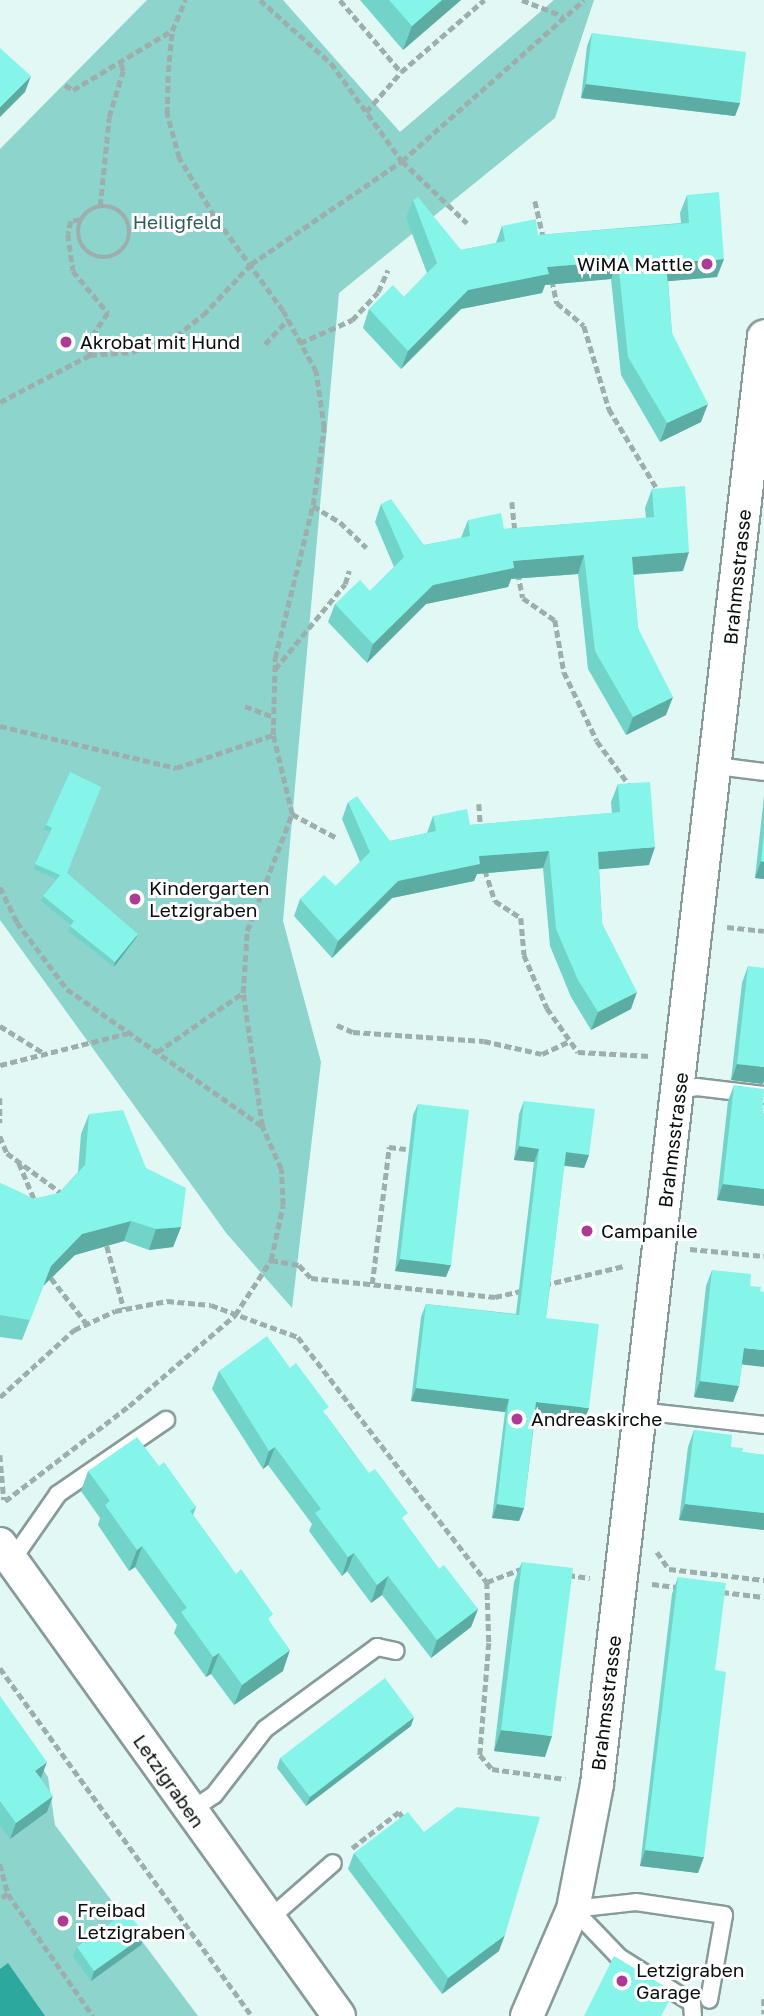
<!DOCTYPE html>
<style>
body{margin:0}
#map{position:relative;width:764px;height:2016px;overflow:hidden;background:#e1f8f5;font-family:"Golos Text",sans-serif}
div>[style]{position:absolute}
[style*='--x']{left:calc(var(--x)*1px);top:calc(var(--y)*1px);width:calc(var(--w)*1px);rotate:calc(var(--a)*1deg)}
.green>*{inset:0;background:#8dd4cc}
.water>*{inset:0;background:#2da89e}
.path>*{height:4.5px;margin-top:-2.25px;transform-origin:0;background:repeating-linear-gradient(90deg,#9dafad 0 7px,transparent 0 10.5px)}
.path>.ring{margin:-2.25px;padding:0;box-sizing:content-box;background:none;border:4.5px solid #9dafad;border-radius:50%}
.roads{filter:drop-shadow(2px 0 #879c99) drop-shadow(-2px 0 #879c99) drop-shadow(0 2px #879c99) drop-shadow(0 -2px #879c99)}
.lane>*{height:16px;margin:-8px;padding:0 8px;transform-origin:8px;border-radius:8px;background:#fff}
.street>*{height:32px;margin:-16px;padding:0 16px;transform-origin:16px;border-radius:16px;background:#fff}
.wall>*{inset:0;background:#72d3c9}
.shaded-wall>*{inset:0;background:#5daca4}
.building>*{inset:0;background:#85f5ea}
.dots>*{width:19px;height:19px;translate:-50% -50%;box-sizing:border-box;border:4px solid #fff;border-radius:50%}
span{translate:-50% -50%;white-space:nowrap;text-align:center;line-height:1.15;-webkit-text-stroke:6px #fff;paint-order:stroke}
.park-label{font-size:19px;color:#2c5d58}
.poi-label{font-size:19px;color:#060d0c}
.right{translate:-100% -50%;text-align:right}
.left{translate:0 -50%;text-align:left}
.street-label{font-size:19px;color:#060d0c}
</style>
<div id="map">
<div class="green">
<i style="clip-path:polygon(147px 0,283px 0,400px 132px,554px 0,594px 0,555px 118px,339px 293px,283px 921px,321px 1062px,292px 1308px,227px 1234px,0 920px,0 149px)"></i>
<i style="clip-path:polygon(0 1705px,48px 1777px,55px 1825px,198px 2016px,0 2016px)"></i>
</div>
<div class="water">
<i style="clip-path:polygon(8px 1963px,45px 2016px,0 2016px,0 1969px)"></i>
</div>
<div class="path">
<i style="--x:260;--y:0;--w:95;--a:41.6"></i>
<i style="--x:331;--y:63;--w:121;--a:54.1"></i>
<i style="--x:402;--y:161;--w:90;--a:43.6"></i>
<i style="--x:340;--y:0;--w:94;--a:49.7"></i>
<i style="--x:401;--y:72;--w:110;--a:-40.9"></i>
<i style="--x:522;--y:0;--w:44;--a:21.3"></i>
<i style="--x:65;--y:85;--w:9;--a:32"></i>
<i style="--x:73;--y:90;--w:114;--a:-31"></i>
<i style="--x:366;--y:112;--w:53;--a:-48.8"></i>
<i style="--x:535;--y:201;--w:37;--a:77"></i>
<i class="ring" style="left:78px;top:206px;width:47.5px;height:47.5px"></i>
<i style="--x:100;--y:206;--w:89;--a:-84.2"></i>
<i style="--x:109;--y:117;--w:48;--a:-73.1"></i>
<i style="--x:123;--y:71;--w:9;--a:-108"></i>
<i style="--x:80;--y:220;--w:9;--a:174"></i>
<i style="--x:71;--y:221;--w:13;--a:103"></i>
<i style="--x:68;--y:234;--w:37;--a:82"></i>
<i style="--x:73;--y:271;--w:55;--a:50.2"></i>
<i style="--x:108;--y:313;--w:30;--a:124"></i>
<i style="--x:91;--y:338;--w:17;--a:93"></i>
<i style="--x:552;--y:280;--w:24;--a:78"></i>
<i style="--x:557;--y:303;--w:35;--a:40"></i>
<i style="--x:584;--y:326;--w:87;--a:73.2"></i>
<i style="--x:609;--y:409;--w:97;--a:58.9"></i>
<i style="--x:300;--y:343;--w:57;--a:-23.9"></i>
<i style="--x:352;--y:320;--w:38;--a:-47"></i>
<i style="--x:378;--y:292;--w:24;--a:-66"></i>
<i style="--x:265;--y:344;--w:34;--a:-47"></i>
<i style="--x:0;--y:402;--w:102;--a:-27.6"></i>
<i style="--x:90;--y:355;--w:42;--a:-4.1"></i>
<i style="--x:132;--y:352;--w:47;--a:-20"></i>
<i style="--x:176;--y:336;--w:34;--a:-38"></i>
<i style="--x:203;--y:315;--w:70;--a:-46.7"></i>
<i style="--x:251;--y:264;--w:183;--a:-34.3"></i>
<i style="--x:402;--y:161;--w:243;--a:-41.5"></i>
<i style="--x:512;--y:502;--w:31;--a:84"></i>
<i style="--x:313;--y:506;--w:31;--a:31"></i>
<i style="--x:340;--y:522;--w:37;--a:44"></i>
<i style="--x:518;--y:573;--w:25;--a:79"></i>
<i style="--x:523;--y:598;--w:39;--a:35"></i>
<i style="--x:555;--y:620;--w:53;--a:80.2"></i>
<i style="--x:564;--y:672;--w:76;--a:64.4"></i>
<i style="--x:597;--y:741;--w:56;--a:53.7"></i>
<i style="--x:275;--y:669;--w:110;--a:-50.5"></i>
<i style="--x:345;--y:584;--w:14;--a:-73"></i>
<i style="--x:245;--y:706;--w:31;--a:21"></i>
<i style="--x:0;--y:726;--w:181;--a:13.4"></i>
<i style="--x:176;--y:768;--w:102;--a:-18.8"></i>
<i style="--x:479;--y:804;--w:26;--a:86"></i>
<i style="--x:292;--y:814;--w:49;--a:28.1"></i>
<i style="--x:485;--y:870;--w:33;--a:72"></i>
<i style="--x:495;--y:901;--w:31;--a:33"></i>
<i style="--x:521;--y:918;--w:37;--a:85"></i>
<i style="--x:524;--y:955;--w:58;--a:66.5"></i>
<i style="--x:547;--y:1008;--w:54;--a:54.8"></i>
<i style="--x:578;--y:1052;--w:72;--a:3.2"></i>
<i style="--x:0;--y:887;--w:39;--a:64"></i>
<i style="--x:17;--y:922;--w:84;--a:53.3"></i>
<i style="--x:67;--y:989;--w:238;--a:35.1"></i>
<i style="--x:727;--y:927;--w:37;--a:6"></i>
<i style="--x:337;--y:1025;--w:17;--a:24"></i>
<i style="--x:353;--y:1032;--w:131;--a:3.9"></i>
<i style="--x:484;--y:1041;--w:59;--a:12.6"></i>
<i style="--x:542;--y:1054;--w:31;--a:-25"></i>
<i style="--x:0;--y:1026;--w:53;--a:31.9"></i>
<i style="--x:157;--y:1052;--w:104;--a:-34.5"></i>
<i style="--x:0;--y:1065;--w:132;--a:-14"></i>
<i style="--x:0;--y:1098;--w:25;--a:90"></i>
<i style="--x:0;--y:1136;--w:18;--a:68"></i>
<i style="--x:7;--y:1153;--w:71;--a:36.4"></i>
<i style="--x:19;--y:1163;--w:43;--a:67"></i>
<i style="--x:107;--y:1246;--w:65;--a:74.9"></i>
<i style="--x:690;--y:1249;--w:74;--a:5.4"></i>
<i style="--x:271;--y:1260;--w:28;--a:10"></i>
<i style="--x:299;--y:1265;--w:18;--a:47"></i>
<i style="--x:311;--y:1278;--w:185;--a:5.9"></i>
<i style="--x:495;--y:1297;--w:28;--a:-13"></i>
<i style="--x:51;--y:1278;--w:58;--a:52"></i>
<i style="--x:372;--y:1284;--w:138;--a:-82.9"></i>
<i style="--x:389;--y:1147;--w:17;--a:7"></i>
<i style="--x:544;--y:1285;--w:82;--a:-13.4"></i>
<i style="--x:0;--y:1397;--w:100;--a:-42.2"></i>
<i style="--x:74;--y:1330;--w:45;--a:-24.9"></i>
<i style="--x:115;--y:1311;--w:53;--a:-10.9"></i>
<i style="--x:167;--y:1301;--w:44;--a:5.2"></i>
<i style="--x:211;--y:1305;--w:93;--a:20.2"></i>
<i style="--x:298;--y:1337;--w:309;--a:52.4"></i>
<i style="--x:487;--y:1582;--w:36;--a:-21"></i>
<i style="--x:0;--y:1455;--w:45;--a:84.9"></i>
<i style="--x:5;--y:1501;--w:156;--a:-37.5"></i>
<i style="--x:129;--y:1406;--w:140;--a:-40.6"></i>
<i style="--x:235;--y:1315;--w:66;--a:-56.8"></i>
<i style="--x:271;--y:1260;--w:56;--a:-77.7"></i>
<i style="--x:283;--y:1205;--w:36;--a:-93"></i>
<i style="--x:281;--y:1169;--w:47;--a:-113.8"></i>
<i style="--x:262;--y:1126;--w:134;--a:-98.1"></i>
<i style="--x:243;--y:993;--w:62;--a:-86.3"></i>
<i style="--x:247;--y:931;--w:125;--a:-69"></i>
<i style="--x:292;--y:814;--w:81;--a:-103.5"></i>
<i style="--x:273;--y:735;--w:77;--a:-88.5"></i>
<i style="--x:275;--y:658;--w:158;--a:-76.1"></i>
<i style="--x:313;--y:505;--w:78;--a:-81.9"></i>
<i style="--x:324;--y:428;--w:57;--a:-98.1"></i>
<i style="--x:316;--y:372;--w:69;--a:-118.4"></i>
<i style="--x:283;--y:311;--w:117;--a:-126"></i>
<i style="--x:214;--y:216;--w:68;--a:-121.1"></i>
<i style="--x:179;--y:158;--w:46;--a:-105.3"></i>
<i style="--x:167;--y:114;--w:42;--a:-88.6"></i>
<i style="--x:168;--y:72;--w:41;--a:-84.4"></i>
<i style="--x:172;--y:31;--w:34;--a:-67"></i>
<i style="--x:657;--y:1552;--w:21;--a:55"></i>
<i style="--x:669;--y:1569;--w:96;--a:6.6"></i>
<i style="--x:568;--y:1575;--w:22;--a:8"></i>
<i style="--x:487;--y:1582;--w:61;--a:88.1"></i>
<i style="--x:489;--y:1643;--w:112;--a:94.6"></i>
<i style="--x:480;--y:1755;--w:18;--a:49"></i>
<i style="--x:492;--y:1769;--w:74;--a:7.8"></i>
<i style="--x:652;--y:1584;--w:26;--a:7"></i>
<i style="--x:722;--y:1592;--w:42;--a:6.8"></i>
<i style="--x:0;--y:1668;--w:430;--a:54.1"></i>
<i style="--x:352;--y:1848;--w:59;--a:-37.5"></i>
<i style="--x:399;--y:1812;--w:9;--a:54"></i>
<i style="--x:0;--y:1864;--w:31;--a:75"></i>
<i style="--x:8;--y:1894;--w:9;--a:148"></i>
<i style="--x:8;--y:1894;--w:149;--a:55.1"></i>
<i style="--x:764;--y:1999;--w:15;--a:90"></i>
</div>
<div class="roads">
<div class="lane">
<i style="--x:717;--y:766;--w:47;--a:7.3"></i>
<i style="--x:679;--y:1090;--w:18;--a:-9"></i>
<i style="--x:697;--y:1087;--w:67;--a:6.8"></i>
<i style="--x:640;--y:1411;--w:125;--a:6.4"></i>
<i style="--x:12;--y:1560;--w:80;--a:-55.1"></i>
<i style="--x:58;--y:1494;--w:131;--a:-34.4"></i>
<i style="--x:190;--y:1811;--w:29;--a:-34"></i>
<i style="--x:214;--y:1795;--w:83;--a:-52.3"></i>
<i style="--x:265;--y:1729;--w:139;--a:-36.2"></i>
<i style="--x:377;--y:1647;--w:19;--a:12"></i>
<i style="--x:573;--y:1909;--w:63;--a:-6.3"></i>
<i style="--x:636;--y:1902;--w:89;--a:8.4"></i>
<i style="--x:724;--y:1915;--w:86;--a:100"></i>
<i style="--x:573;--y:1909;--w:66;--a:46.2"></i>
<i style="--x:619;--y:1957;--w:86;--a:32.2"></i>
<i style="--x:692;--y:2003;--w:13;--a:86"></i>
<i style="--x:268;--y:1920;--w:86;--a:-41.2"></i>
</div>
<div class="street">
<i style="--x:0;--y:1544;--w:581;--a:54.31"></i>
<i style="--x:527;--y:2016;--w:116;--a:-66.7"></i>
<i style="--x:573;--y:1909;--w:127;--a:-79.1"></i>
<i style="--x:597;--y:1784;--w:1457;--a:-83.42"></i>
</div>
</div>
<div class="wall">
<i style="clip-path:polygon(360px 0,461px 0,403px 50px)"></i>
<i style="clip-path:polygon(592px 33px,740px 103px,735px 116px,581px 98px,587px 46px)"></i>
<i style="clip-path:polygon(687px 195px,717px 277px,668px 281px,672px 333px,701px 422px,660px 442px,621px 375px,611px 279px,545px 285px,542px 293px,461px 309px,401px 369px,363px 328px,369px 309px,404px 297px,427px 273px,406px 218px,413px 200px,461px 250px,496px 243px,502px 226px,538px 235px,681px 223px,680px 213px)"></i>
<i style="clip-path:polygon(652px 489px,683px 571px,633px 575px,638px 628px,666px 715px,626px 735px,588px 669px,578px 574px,511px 579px,508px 587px,426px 604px,367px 663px,328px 622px,335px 604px,370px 591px,394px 567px,375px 522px,381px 504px,424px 545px,461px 538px,468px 520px,504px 529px,646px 518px,645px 508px)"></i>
<i style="clip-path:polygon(70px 772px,67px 873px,138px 934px,136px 938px,114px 967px,68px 931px,71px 925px,41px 901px,43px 896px,56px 879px,33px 869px,50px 832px,44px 830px,46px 825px)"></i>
<i style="clip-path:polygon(618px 784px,649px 865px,599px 869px,602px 923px,631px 1009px,591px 1030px,571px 997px,550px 946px,543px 868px,477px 874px,474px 881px,392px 898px,332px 958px,294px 916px,300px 899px,336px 886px,360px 862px,342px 819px,348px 802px,390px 841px,427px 833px,433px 816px,470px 825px,612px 813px,611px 802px)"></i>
<i style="clip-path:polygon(764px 796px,764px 879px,755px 878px)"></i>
<i style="clip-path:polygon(748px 966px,763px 1084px,731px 1080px,742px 983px)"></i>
<i style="clip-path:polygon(734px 1085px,764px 1114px,764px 1206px,717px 1200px,728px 1101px)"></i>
<i style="clip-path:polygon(524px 1101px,589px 1155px,584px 1168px,564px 1166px,546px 1318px,584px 1422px,535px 1416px,524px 1508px,519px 1521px,492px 1518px,505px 1412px,411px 1401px,421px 1317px,426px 1304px,516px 1314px,534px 1162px,514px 1160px,519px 1114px)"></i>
<i style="clip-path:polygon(418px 1104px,446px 1277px,395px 1271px,413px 1115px)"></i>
<i style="clip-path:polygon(89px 1114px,146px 1168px,181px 1227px,173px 1247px,149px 1250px,124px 1241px,75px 1255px,43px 1286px,22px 1340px,0 1337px,0 1183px,34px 1199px,59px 1193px,78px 1172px,81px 1134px)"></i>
<i style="clip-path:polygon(712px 1270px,760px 1291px,742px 1364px,739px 1386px,733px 1402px,694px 1397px,706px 1286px)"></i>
<i style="clip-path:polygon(219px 1371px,326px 1415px,439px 1569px,478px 1609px,471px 1627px,431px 1658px,382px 1595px,371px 1603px,347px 1571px,342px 1576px,309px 1531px,312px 1524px,268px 1465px,263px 1469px,212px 1389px)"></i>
<i style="clip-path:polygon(694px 1430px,742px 1452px,764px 1455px,764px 1530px,679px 1520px,688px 1447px)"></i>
<i style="clip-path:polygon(159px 1466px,196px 1507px,193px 1515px,270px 1622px,283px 1671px,234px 1705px,211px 1674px,206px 1677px,174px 1633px,177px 1625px,135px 1567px,129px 1571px,98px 1525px,100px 1518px,81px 1491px,88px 1471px)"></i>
<i style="clip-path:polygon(522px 1562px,545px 1757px,494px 1751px,514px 1582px)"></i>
<i style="clip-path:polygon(678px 1577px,715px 1670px,698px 1873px,640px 1866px,672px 1594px)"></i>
<i style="clip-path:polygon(0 1696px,41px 1779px,47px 1812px,10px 1839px,0 1826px)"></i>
<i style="clip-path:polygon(411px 1726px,306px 1806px,277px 1768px,280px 1758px)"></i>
<i style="clip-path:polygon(354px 1853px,499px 1951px,442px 1994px,348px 1869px)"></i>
<i style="clip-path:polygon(141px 1945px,91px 1981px,73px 1956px,77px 1947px)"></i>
</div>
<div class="shaded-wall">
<i style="clip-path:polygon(442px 0,461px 0,403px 50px,412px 26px)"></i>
<i style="clip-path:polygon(31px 76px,25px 92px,0 117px,0 107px)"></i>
<i style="clip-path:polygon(586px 84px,740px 103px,735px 116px,581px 98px)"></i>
<i style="clip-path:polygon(724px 259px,717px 277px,659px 282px,666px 263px)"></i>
<i style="clip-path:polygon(618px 261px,611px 279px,545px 285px,542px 293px,461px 309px,401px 369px,408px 351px,468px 290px,547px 267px)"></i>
<i style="clip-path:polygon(708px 404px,701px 422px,660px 442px,667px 423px)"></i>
<i style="clip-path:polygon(689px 552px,683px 571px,625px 575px,632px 557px)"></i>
<i style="clip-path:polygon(584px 555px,578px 574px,511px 579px,508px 587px,426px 604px,367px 663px,373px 644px,433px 585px,513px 561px)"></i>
<i style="clip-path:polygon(673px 697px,666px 715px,626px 735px,633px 717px)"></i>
<i style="clip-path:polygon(655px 847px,649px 865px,591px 870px,598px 852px)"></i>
<i style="clip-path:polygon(549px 851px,543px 868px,477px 874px,474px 881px,392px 898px,332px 958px,338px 941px,398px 881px,479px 856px)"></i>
<i style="clip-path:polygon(761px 861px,764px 862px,764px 879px,755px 878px)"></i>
<i style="clip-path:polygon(138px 934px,136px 938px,114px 967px,115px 962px)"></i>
<i style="clip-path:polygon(637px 992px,631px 1009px,591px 1030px,598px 1012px)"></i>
<i style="clip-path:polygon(737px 1064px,764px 1067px,764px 1081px,763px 1084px,731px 1080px)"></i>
<i style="clip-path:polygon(519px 1146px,539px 1149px,534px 1162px,514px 1160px)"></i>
<i style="clip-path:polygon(566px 1152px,589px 1155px,584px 1168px,561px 1165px)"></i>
<i style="clip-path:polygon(723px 1184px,764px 1189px,764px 1206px,717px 1200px)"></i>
<i style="clip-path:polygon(131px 1221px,124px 1241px,75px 1255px,43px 1286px,22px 1340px,51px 1266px,82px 1234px)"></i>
<i style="clip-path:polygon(181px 1227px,173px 1247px,149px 1250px,156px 1229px)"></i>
<i style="clip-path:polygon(400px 1259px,451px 1265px,446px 1277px,395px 1271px)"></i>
<i style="clip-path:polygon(744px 1348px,764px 1350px,764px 1367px,738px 1364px)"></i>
<i style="clip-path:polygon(700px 1381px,739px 1386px,733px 1402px,694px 1397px)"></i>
<i style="clip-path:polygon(416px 1388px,509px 1399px,505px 1412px,411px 1401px)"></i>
<i style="clip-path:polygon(536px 1402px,589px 1408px,584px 1422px,531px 1416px)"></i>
<i style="clip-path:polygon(275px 1447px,268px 1465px,263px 1469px,269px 1451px)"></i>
<i style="clip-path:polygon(497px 1504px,524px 1508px,519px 1521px,492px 1518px)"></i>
<i style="clip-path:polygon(685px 1504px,764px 1513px,764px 1530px,679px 1520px)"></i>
<i style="clip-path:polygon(142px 1546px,135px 1567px,129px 1571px,137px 1550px)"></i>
<i style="clip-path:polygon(354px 1553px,347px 1571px,342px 1576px,348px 1557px)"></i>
<i style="clip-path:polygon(388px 1576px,382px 1595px,371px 1603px,377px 1585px)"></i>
<i style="clip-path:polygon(478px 1609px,471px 1627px,431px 1658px,437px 1640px)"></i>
<i style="clip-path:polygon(290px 1650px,283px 1671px,234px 1705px,242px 1685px)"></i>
<i style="clip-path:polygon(219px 1653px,211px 1674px,206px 1677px,213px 1657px)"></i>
<i style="clip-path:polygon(414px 1717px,411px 1726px,306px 1806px,310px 1797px)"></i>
<i style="clip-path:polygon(501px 1730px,552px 1736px,545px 1757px,494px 1751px)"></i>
<i style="clip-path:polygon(47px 1762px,41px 1778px,35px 1771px)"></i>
<i style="clip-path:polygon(53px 1796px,47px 1812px,10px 1839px,16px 1823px)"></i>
<i style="clip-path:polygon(645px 1850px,704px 1857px,698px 1873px,640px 1866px)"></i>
<i style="clip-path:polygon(145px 1935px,141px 1945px,91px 1981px,94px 1971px)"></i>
<i style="clip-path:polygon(505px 1935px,499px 1951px,442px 1994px,448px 1978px)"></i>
</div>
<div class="building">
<i style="clip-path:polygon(389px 0,442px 0,412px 26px)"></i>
<i style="clip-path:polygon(592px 33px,746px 52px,740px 103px,586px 84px)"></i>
<i style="clip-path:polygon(0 48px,31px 76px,0 107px)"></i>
<i style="clip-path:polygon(719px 192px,724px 259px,666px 263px,672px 333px,708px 404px,667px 423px,628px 357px,618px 261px,547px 267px,549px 274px,468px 290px,408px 351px,369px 309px,393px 285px,404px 297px,437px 263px,413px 200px,418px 197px,461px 250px,505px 241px,502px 226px,536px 219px,538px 235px,689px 223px,687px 195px)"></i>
<i style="clip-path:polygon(685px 486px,689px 552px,632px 557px,638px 628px,673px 697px,633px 717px,595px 651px,584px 555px,513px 561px,514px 568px,433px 585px,373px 644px,335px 604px,360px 580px,370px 591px,404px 557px,381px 504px,391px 499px,424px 545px,470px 536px,468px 520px,501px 513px,504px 529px,654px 517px,652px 489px)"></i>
<i style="clip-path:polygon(70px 772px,101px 787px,67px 873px,138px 934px,115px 962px,70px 926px,74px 921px,43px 896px,60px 875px,35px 864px,52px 828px,46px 825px)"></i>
<i style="clip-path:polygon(650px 782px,655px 847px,598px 852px,602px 923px,637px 992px,598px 1012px,578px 980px,556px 929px,549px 851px,479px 856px,480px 864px,398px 881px,338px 941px,300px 899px,324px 875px,336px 886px,370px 852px,348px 802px,357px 796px,390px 841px,436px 831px,433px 816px,467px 809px,470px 825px,620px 812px,618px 784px)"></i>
<i style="clip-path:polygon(764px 832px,764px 862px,761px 861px)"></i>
<i style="clip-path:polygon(748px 966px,764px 968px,764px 1067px,737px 1064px)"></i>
<i style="clip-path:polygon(734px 1085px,764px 1089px,763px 1114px,764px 1114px,764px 1189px,723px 1184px)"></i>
<i style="clip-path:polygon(524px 1101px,595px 1109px,589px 1155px,566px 1152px,546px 1318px,599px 1324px,589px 1408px,536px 1402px,524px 1508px,497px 1504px,509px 1399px,416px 1388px,426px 1304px,519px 1315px,539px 1149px,519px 1146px)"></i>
<i style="clip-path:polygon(418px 1104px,469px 1110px,451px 1265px,400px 1259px)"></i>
<i style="clip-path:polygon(123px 1110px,146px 1168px,186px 1188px,181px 1227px,156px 1229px,131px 1221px,82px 1234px,51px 1266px,30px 1320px,0 1315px,0 1183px,34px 1199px,59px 1193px,85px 1165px,89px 1114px)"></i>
<i style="clip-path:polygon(712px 1270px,751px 1274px,750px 1286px,761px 1287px,760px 1291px,764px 1292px,764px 1350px,744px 1348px,739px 1386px,700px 1381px)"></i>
<i style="clip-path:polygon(267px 1336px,290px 1368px,296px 1363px,329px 1407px,323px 1411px,346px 1443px,369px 1473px,375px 1469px,408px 1513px,402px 1518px,439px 1569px,444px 1565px,478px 1609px,437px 1640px,388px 1576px,377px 1585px,354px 1553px,348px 1557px,315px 1513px,321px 1509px,275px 1447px,269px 1451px,219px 1371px)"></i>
<i style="clip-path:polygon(694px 1430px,732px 1435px,731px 1447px,743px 1448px,742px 1452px,764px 1455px,764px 1513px,685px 1504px)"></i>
<i style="clip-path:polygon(137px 1437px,159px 1466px,164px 1462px,196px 1507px,190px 1511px,236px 1574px,241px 1569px,273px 1614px,268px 1619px,290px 1650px,242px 1685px,219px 1653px,213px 1657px,181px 1612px,187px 1608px,142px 1546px,137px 1550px,105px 1505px,110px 1501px,88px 1471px)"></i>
<i style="clip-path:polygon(522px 1562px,573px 1568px,552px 1736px,501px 1730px)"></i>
<i style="clip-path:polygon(678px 1577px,726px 1583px,715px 1670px,726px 1672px,704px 1857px,645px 1850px)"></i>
<i style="clip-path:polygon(385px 1678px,414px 1717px,310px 1797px,280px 1758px)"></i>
<i style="clip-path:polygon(0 1696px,47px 1762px,35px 1771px,53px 1796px,16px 1823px,0 1801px)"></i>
<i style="clip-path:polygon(457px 1807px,540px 1817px,505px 1935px,448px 1978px,354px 1853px,408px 1812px,424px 1832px)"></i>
<i style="clip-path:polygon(127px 1911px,145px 1935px,94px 1971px,77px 1947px)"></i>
<i style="clip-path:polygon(614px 1956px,674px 1992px,661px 2016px,584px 2016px)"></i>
</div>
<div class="dots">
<i style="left:707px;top:264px;background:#ad3a94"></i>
<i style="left:66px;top:342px;background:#ad3a94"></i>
<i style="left:135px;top:899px;background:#ad3a94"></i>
<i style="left:587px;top:1231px;background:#ad3a94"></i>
<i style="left:517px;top:1419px;background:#ad3a94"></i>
<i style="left:63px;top:1921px;background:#ad3a94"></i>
<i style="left:622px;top:1981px;background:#ad3a94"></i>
</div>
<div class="park-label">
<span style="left:177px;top:222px">Heiligfeld</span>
</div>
<div class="poi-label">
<span class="right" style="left:693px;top:264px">WiMA Mattle</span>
<span class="left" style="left:80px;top:342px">Akrobat mit Hund</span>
<span class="left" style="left:149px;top:899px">Kindergarten<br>Letzigraben</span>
<span class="left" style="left:601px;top:1231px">Campanile</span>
<span class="left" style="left:531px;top:1419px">Andreaskirche</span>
<span class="left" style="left:77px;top:1921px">Freibad<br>Letzigraben</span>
<span class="left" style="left:636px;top:1981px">Letzigraben<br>Garage</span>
</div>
<div class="street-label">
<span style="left:737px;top:577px;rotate:-84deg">Brahmsstrasse</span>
<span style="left:673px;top:1140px;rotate:-83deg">Brahmsstrasse</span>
<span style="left:606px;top:1703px;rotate:-83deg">Brahmsstrasse</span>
<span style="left:169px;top:1781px;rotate:55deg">Letzigraben</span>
</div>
</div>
